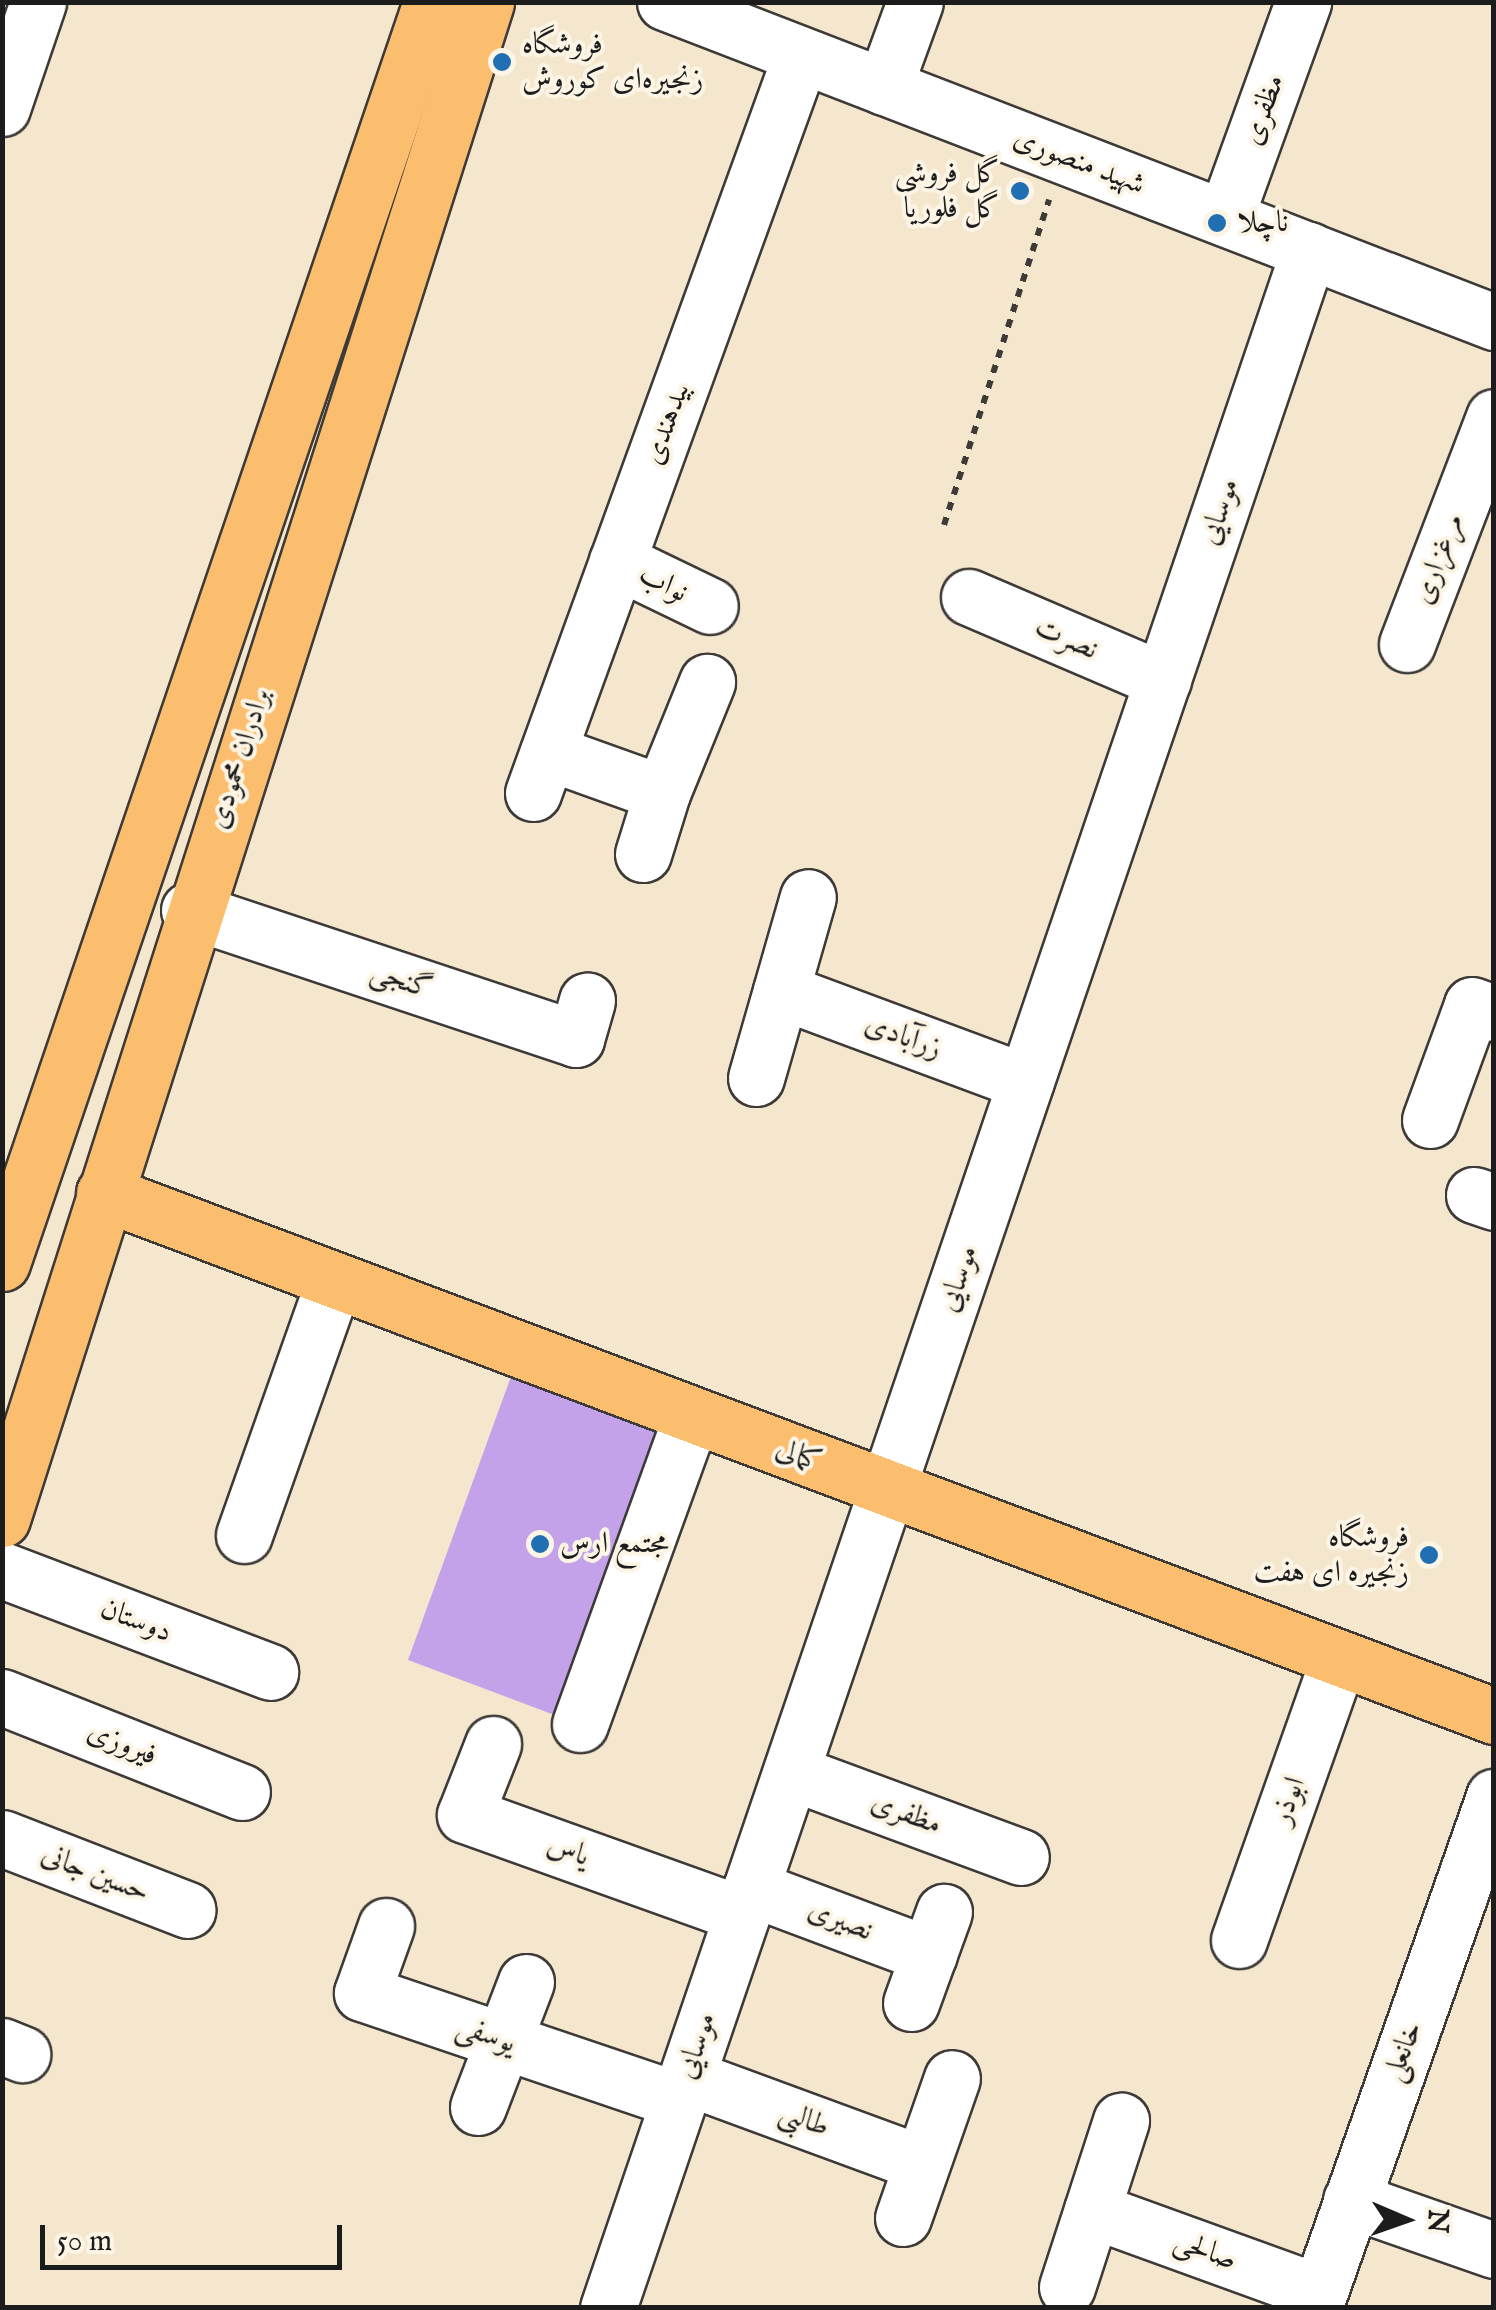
<!DOCTYPE html>
<meta charset="utf-8">
<style>
body{margin:0}
#map{position:relative;width:1496px;height:2310px;overflow:hidden;background:#f5e7ce;font-family:"IM FELL English",Amiri,serif}
div>[style]{position:absolute}
[style*='--x']{left:calc(var(--x)*1px);top:calc(var(--y)*1px);width:calc(var(--w)*1px);rotate:calc(var(--a)*1deg)}
.building>*{inset:0;background:#c3a2ea}
.path>*{height:6px;margin-top:-3px;transform-origin:0;background:repeating-linear-gradient(90deg,#3d3a37 0 8px,transparent 0 16px)}
.roads{filter:drop-shadow(2px 0 #3d3a37) drop-shadow(-2px 0 #3d3a37) drop-shadow(0 2px #3d3a37) drop-shadow(0 -2px #3d3a37)}
.minor>*{height:55px;margin:-27.5px;padding:0 27.5px;transform-origin:27.5px;border-radius:27.5px;background:#fff}
.major>*{height:55px;margin:-27.5px;padding:0 27.5px;transform-origin:27.5px;border-radius:27.5px;background:#fbbd6e}
.dots>*{width:28px;height:28px;translate:-50% -50%;box-sizing:border-box;border:5px solid #fcf5e5;border-radius:50%}
span{translate:-50% -50%;white-space:nowrap;text-align:center;line-height:1.15;-webkit-text-stroke:8px #fcf5e5;paint-order:stroke}
.poi-label{font-size:30px;color:#1c1c1c}
.left{translate:0 -50%;text-align:left}
.right{translate:-100% -50%;text-align:right}
.street-label{font-size:30px;color:#1c1c1c}
.frame{position:absolute;inset:0;border:5px solid #1c1c1c;pointer-events:none}
.north{position:absolute;left:1356px;top:2170px;width:100px;height:100px;-webkit-text-stroke:8px #fcf5e5;paint-order:stroke;rotate:92deg;font-size:28px;font-weight:700;line-height:40px;text-align:center;color:#1c1c1c}
.north::after{content:'';display:block;margin:auto;width:35px;height:45px;background:#1c1c1c;clip-path:polygon(50% 0,100% 100%,50% 72%,0 100%)}
.scale{position:absolute;left:40px;top:2225px;width:302px;height:45px;box-sizing:border-box;border:5px solid #1c1c1c;border-top:0;padding-left:12px;font-size:30px;line-height:35px;white-space:nowrap;color:#1c1c1c;-webkit-text-stroke:8px #fcf5e5;paint-order:stroke}
</style>
<div id="map">
<div class="building">
<i style="clip-path:polygon(513px 1371px,672px 1429px,565px 1719px,408px 1660px)"></i>
</div>
<div class="path">
<i style="--x:944;--y:525;--w:342;--a:-72.1"></i>
</div>
<div class="roads">
<div class="minor">
<i style="--x:665;--y:2;--w:889;--a:21.11"></i>
<i style="--x:884;--y:87;--w:90;--a:-70"></i>
<i style="--x:2;--y:108;--w:112;--a:-71.2"></i>
<i style="--x:1225;--y:218;--w:230;--a:-70.1"></i>
<i style="--x:617;--y:561;--w:103;--a:25.8"></i>
<i style="--x:969;--y:597;--w:211;--a:23.2"></i>
<i style="--x:1407;--y:644;--w:243;--a:-69"></i>
<i style="--x:548;--y:752;--w:121;--a:19.8"></i>
<i style="--x:662;--y:793;--w:120;--a:-67.9"></i>
<i style="--x:533;--y:793;--w:785;--a:-70.04"></i>
<i style="--x:643;--y:854;--w:64;--a:-72.7"></i>
<i style="--x:189;--y:910;--w:408;--a:18.4"></i>
<i style="--x:576;--y:1039;--w:40;--a:-74"></i>
<i style="--x:781;--y:991;--w:261;--a:20.4"></i>
<i style="--x:756;--y:1078;--w:188;--a:-74"></i>
<i style="--x:1430;--y:1120;--w:122;--a:-69.9"></i>
<i style="--x:1472;--y:1005;--w:23;--a:20"></i>
<i style="--x:1474;--y:1195;--w:21;--a:19"></i>
<i style="--x:244;--y:1535;--w:269;--a:-70.5"></i>
<i style="--x:2;--y:1570;--w:287;--a:20.8"></i>
<i style="--x:2;--y:1697;--w:258;--a:21.6"></i>
<i style="--x:580;--y:1724;--w:329;--a:-70.1"></i>
<i style="--x:493;--y:1744;--w:76;--a:111.5"></i>
<i style="--x:465;--y:1815;--w:294;--a:19.7"></i>
<i style="--x:791;--y:1772;--w:245;--a:20.3"></i>
<i style="--x:2;--y:1838;--w:199;--a:21.2"></i>
<i style="--x:751;--y:1888;--w:190;--a:20.6"></i>
<i style="--x:386;--y:1926;--w:71;--a:109.7"></i>
<i style="--x:362;--y:1993;--w:334;--a:18.7"></i>
<i style="--x:1239;--y:1940;--w:296;--a:-70.5"></i>
<i style="--x:911;--y:2003;--w:97;--a:-70.1"></i>
<i style="--x:2;--y:2046;--w:22;--a:22"></i>
<i style="--x:687;--y:2077;--w:249;--a:20.2"></i>
<i style="--x:478;--y:2107;--w:134;--a:-69"></i>
<i style="--x:1351;--y:2200;--w:151;--a:19.3"></i>
<i style="--x:1092;--y:2210;--w:241;--a:19.9"></i>
<i style="--x:903;--y:2218;--w:148;--a:-70.7"></i>
<i style="--x:1067;--y:2287;--w:175;--a:-72"></i>
<i style="--x:608;--y:2308;--w:2174;--a:-71.19"></i>
<i style="--x:1314;--y:2308;--w:542;--a:-70.6"></i>
</div>
<div class="major">
<i style="--x:104;--y:1193;--w:1485;--a:20.62"></i>
<i style="--x:2;--y:1263;--w:1332;--a:-71.21"></i>
<i style="--x:2;--y:1519;--w:1592;--a:-72.3"></i>
</div>
</div>
<div class="dots">
<i style="left:502px;top:62px;background:#1f6fb2"></i>
<i style="left:1020px;top:191px;background:#1f6fb2"></i>
<i style="left:1217px;top:223px;background:#1f6fb2"></i>
<i style="left:540px;top:1544px;background:#1f6fb2"></i>
<i style="left:1429px;top:1555px;background:#1f6fb2"></i>
</div>
<div class="poi-label">
<span class="left" style="left:522px;top:62px">فروشگاه<br>زنجیره‌ای کوروش</span>
<span class="right" style="left:1000px;top:191px">گل فروشی<br>گل فلوریا</span>
<span class="left" style="left:1237px;top:223px">ناچلا</span>
<span class="right" style="left:1409px;top:1555px">فروشگاه<br>زنجیره ای هفت</span>
<span class="left" style="left:560px;top:1544px">مجتمع ارس</span>
</div>
<div class="street-label">
<span style="left:1264px;top:110px;rotate:-70deg">مظفری</span>
<span style="left:1079px;top:162px;rotate:21deg">شهید منصوری</span>
<span style="left:667px;top:424px;rotate:-70deg">بیدهندی</span>
<span style="left:1220px;top:512px;rotate:-71deg">موسایی</span>
<span style="left:1439px;top:559px;rotate:-69deg">مرغزاری</span>
<span style="left:663px;top:584px;rotate:26deg">نواب</span>
<span style="left:1066px;top:639px;rotate:23deg">نصرت</span>
<span style="left:240px;top:759px;rotate:-72deg">برادران محمودی</span>
<span style="left:401px;top:981px;rotate:18deg">گنجی</span>
<span style="left:903px;top:1037px;rotate:20deg">زرآبادی</span>
<span style="left:959px;top:1279px;rotate:-71deg">موسایی</span>
<span style="left:798px;top:1456px;rotate:21deg">کمالی</span>
<span style="left:136px;top:1621px;rotate:21deg">دوستان</span>
<span style="left:122px;top:1744px;rotate:22deg">فیروزی</span>
<span style="left:1289px;top:1801px;rotate:-70deg">ابوذر</span>
<span style="left:906px;top:1814px;rotate:20deg">مظفری</span>
<span style="left:568px;top:1851px;rotate:20deg">یاس</span>
<span style="left:95px;top:1874px;rotate:21deg">حسین جانی</span>
<span style="left:840px;top:1921px;rotate:21deg">نصیری</span>
<span style="left:486px;top:2035px;rotate:19deg">یوسفی</span>
<span style="left:697px;top:2046px;rotate:-71deg">موسایی</span>
<span style="left:1403px;top:2052px;rotate:-70deg">خانعلی</span>
<span style="left:804px;top:2120px;rotate:20deg">طالبی</span>
<span style="left:1205px;top:2251px;rotate:20deg">صالحی</span>
</div>
<div class="frame"></div>
<div class="north">N</div>
<div class="scale">50 m</div>
</div>
